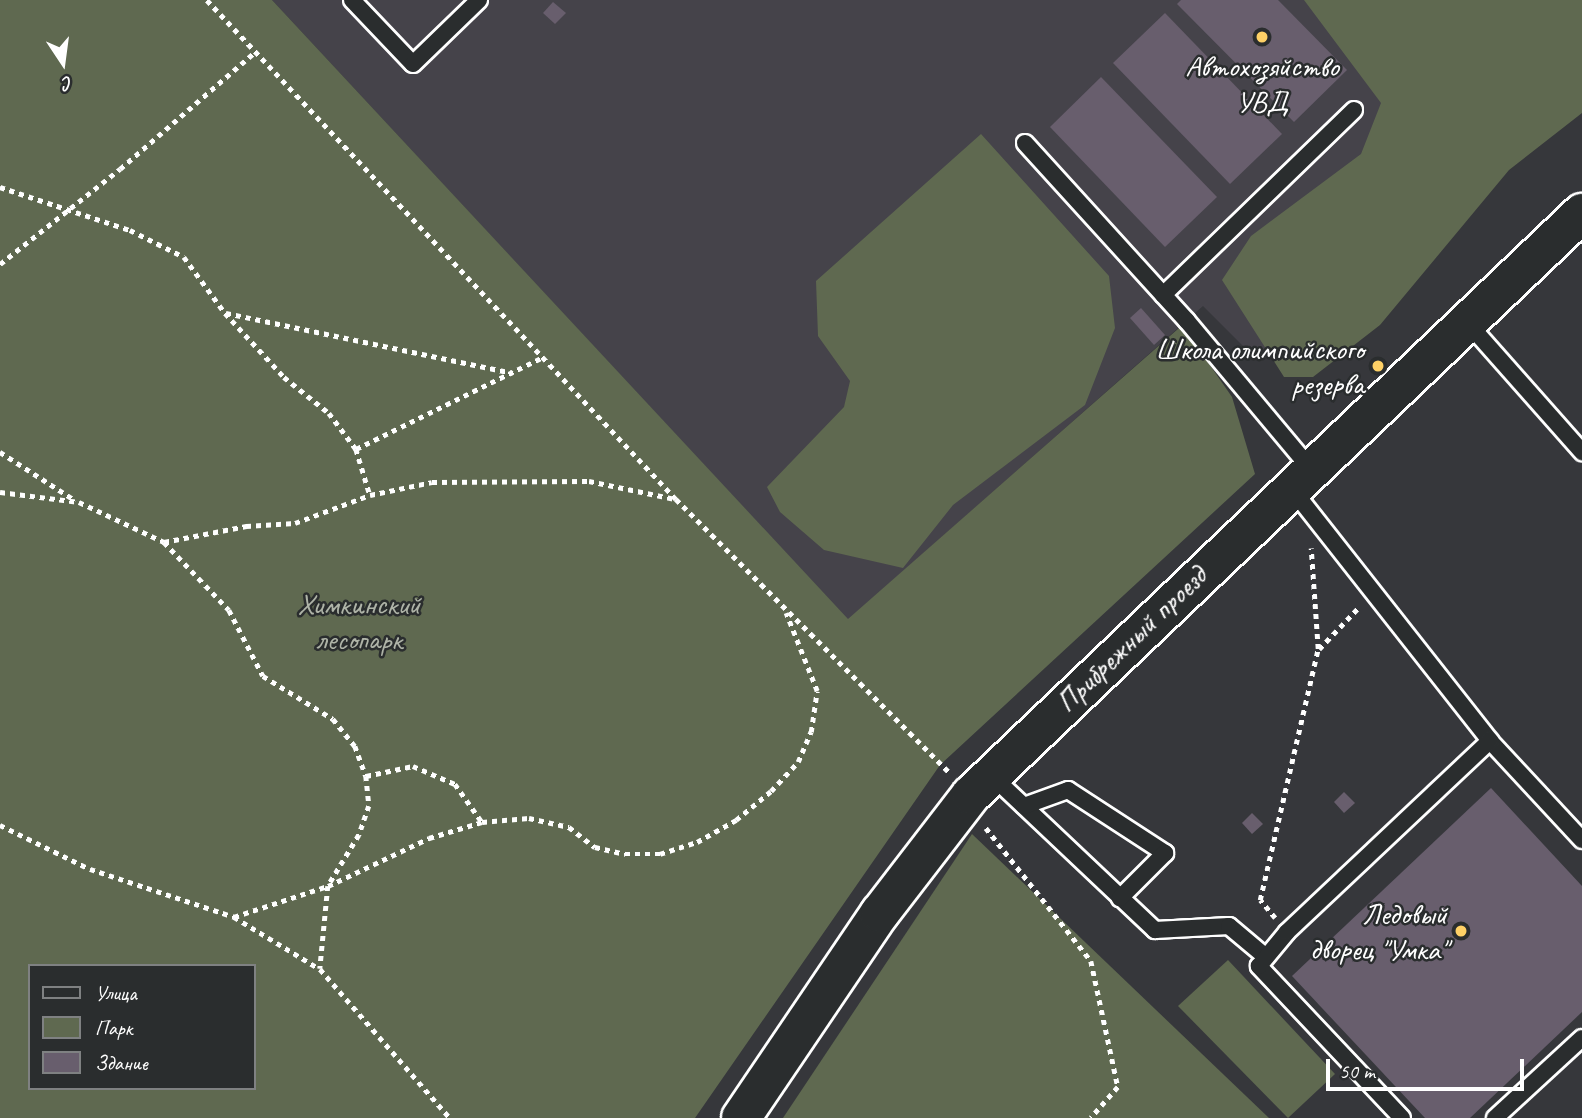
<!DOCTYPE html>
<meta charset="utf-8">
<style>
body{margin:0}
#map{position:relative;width:1582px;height:1118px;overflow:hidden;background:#36373b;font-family:Caveat,sans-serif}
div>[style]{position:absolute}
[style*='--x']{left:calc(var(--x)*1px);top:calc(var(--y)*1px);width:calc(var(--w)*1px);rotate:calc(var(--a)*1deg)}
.built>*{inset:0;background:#45434a}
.green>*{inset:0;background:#5f6950}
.building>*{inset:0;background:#685e6d}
.path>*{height:4.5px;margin-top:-2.25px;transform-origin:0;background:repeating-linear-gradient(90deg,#fff 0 5px,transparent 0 10px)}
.roads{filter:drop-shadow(2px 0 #fff) drop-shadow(-2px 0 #fff) drop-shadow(0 2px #fff) drop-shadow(0 -2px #fff)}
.service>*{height:16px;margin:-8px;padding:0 8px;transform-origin:8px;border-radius:8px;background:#2a2d2e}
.tertiary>*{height:38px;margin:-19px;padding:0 19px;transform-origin:19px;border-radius:19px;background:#2a2d2e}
.dots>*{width:19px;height:19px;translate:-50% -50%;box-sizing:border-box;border:4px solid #2a2d2e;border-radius:50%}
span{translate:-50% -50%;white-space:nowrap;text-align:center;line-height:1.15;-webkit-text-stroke:5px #2a2d2e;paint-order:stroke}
.poi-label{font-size:30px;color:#fff}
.right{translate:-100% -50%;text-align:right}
.park-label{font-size:30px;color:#afb4a8}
.street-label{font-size:30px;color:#fff}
.legend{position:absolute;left:28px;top:964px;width:228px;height:126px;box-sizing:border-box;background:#2a2d2e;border:2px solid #7f8182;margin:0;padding:9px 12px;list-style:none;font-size:21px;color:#fff}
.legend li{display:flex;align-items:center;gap:14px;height:35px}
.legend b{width:35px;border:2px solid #7f8182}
.north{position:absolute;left:28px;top:28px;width:70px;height:70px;-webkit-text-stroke:5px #2a2d2e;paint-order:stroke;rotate:167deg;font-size:19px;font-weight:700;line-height:28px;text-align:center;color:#fff}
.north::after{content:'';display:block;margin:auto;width:24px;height:32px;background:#fff;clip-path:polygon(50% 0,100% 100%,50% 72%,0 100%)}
.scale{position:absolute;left:1326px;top:1059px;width:198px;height:32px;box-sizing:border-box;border:4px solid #fff;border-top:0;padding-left:9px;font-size:21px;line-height:24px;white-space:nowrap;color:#fff;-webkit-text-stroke:5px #2a2d2e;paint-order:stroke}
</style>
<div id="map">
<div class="built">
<i style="clip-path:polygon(272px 0,1582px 0,1582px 40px,1258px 361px,1203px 306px,848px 620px)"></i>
</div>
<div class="green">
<i style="clip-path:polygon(evenodd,0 0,272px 0,848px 619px,1187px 321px,1196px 345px,1232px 397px,1255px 474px,940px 765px,695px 1118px,0 1118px,0 0,30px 966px,254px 966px,254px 1088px,30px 1088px,30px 966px)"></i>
<i style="clip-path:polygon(1304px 0,1582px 0,1582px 113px,1509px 170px,1380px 325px,1313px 377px,1284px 377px,1222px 280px,1251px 236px,1361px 154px,1381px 103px)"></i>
<i style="clip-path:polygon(981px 134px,1109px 276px,1115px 328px,1085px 405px,953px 505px,903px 568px,824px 550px,780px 512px,767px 487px,844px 407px,850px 381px,818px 336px,816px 281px)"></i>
<i style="clip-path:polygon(972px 834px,1269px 1118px,783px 1118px)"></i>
<i style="clip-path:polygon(1228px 960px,1335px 1074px,1288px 1118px,1178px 1006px)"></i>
</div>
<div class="building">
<i style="clip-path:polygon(1181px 0,1278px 0,1347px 70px,1294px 122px,1177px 4px)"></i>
<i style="clip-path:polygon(553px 2px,566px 13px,555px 24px,543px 13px)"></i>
<i style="clip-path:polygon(1165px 13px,1282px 134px,1230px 184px,1113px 63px)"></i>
<i style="clip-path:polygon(1101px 77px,1217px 197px,1165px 247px,1050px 127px)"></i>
<i style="clip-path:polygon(1141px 308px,1165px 335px,1154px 345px,1130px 318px)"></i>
<i style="clip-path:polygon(1491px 788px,1582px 886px,1582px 1012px,1470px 1118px,1425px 1118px,1292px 976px)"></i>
<i style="clip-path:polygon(1344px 792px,1355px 803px,1344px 813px,1334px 802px)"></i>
<i style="clip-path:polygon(1252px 813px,1263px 824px,1252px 834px,1242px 823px)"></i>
</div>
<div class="path">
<i style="--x:207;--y:0;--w:685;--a:46.78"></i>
<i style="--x:676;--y:499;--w:386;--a:45"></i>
<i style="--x:0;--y:187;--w:137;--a:18.3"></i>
<i style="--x:130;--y:230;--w:60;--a:26.6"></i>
<i style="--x:184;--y:257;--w:69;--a:53.8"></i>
<i style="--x:225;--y:313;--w:87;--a:47.3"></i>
<i style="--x:284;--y:377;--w:58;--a:38.7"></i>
<i style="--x:329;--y:413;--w:45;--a:53.1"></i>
<i style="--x:356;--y:449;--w:48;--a:73.1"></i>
<i style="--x:0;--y:264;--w:153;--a:-38.4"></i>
<i style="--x:120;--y:169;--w:179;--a:-40.9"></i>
<i style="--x:226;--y:313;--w:293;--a:11.8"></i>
<i style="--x:356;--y:449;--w:208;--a:-26.2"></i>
<i style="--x:0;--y:452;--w:90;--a:32.8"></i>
<i style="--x:0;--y:492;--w:80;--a:7.2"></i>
<i style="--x:79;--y:502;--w:94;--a:25.2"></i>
<i style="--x:164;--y:542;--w:94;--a:46.3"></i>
<i style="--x:229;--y:610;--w:74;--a:62.7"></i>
<i style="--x:263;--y:676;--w:82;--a:31.6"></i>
<i style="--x:333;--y:719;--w:35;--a:51"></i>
<i style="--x:355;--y:746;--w:32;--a:70"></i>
<i style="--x:366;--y:776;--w:30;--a:84"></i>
<i style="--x:369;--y:806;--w:31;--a:109"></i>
<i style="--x:359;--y:835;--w:60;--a:121.3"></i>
<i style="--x:328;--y:886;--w:83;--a:95.5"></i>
<i style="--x:164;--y:542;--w:84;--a:-11"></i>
<i style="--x:246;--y:526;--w:49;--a:-3.5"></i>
<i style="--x:295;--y:523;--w:80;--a:-20.5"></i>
<i style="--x:370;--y:495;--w:63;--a:-11.8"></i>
<i style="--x:432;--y:482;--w:157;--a:-0.4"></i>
<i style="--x:589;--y:481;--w:88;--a:11.8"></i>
<i style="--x:1319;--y:649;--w:58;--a:-46.4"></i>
<i style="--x:366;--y:776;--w:48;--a:-12"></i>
<i style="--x:413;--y:766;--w:46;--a:23.2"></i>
<i style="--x:455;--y:784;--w:47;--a:54.6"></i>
<i style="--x:0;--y:825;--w:100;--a:26.1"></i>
<i style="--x:90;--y:869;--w:152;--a:18.4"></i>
<i style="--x:234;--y:917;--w:100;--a:31.2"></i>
<i style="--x:320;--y:969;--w:198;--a:48.9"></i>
<i style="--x:986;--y:828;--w:169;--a:51.7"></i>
<i style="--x:1091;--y:961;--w:129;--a:77.9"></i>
<i style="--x:1118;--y:1087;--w:41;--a:131.1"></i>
<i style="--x:234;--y:917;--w:99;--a:-18.3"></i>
<i style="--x:328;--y:886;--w:112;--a:-25.4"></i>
<i style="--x:429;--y:838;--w:55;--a:-16.8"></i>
<i style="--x:482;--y:822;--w:47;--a:-4.9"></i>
<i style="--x:529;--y:818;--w:41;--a:12.7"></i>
<i style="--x:569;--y:827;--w:33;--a:38"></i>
<i style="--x:595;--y:847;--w:31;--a:13"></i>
<i style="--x:625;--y:854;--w:35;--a:0"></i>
<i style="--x:660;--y:854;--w:39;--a:-18"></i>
<i style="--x:697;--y:842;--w:45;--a:-29.4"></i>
<i style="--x:736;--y:820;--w:45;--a:-39.6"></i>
<i style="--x:771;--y:791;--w:40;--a:-47"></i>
<i style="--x:798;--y:762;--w:33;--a:-67"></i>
<i style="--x:811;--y:732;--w:41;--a:-81.7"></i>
<i style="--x:817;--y:691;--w:84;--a:-111.7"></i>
<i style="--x:1275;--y:918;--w:23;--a:-130"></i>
<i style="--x:1260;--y:900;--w:258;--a:-77"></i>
<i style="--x:1318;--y:649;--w:101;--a:-94"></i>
</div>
<div class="roads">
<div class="service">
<i style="--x:352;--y:0;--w:88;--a:46.4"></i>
<i style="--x:413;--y:64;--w:92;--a:-44.1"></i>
<i style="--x:1025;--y:143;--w:241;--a:47.7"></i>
<i style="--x:1187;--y:321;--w:192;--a:50.1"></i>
<i style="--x:1163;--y:295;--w:266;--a:-44.1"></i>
<i style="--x:1467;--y:322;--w:174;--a:48.5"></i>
<i style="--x:1292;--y:489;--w:320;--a:51.8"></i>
<i style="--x:1490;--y:741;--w:135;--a:47.1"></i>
<i style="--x:991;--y:775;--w:226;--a:43.4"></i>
<i style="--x:1155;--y:930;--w:74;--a:-3.1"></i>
<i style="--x:1229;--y:926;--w:48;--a:40"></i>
<i style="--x:1024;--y:806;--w:47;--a:-20"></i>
<i style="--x:1068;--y:790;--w:116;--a:33"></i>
<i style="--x:1165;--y:853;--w:64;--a:135"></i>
<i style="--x:1402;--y:1118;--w:209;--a:-133.3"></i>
<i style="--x:1259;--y:966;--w:44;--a:-50.5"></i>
<i style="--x:1287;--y:932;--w:279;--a:-43.3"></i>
<i style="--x:1495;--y:1118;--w:118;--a:-42.6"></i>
</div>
<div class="tertiary">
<i style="--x:741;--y:1118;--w:248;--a:-55.9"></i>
<i style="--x:880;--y:913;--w:149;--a:-52.4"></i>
<i style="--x:971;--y:795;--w:844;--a:-43.61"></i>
</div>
</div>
<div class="dots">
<i style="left:1262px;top:37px;background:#ffd166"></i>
<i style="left:1378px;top:366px;background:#ffd166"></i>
<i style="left:1461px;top:931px;background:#ffd166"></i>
</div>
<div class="poi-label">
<span style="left:1262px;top:83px">Автохозяйство<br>УВД</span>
<span class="right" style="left:1364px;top:366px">Школа олимпийского<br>резерва</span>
<span class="right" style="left:1447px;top:931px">Ледовый<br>дворец "Умка"</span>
</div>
<div class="park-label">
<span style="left:359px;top:621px">Химкинский<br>лесопарк</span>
</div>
<div class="street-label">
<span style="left:1131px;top:639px;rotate:-44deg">Прибрежный проезд</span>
</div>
<ul class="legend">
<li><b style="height:9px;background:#2a2d2e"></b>Улица</li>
<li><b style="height:19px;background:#5f6950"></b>Парк</li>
<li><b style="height:19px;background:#685e6d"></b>Здание</li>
</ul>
<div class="north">С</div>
<div class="scale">50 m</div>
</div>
